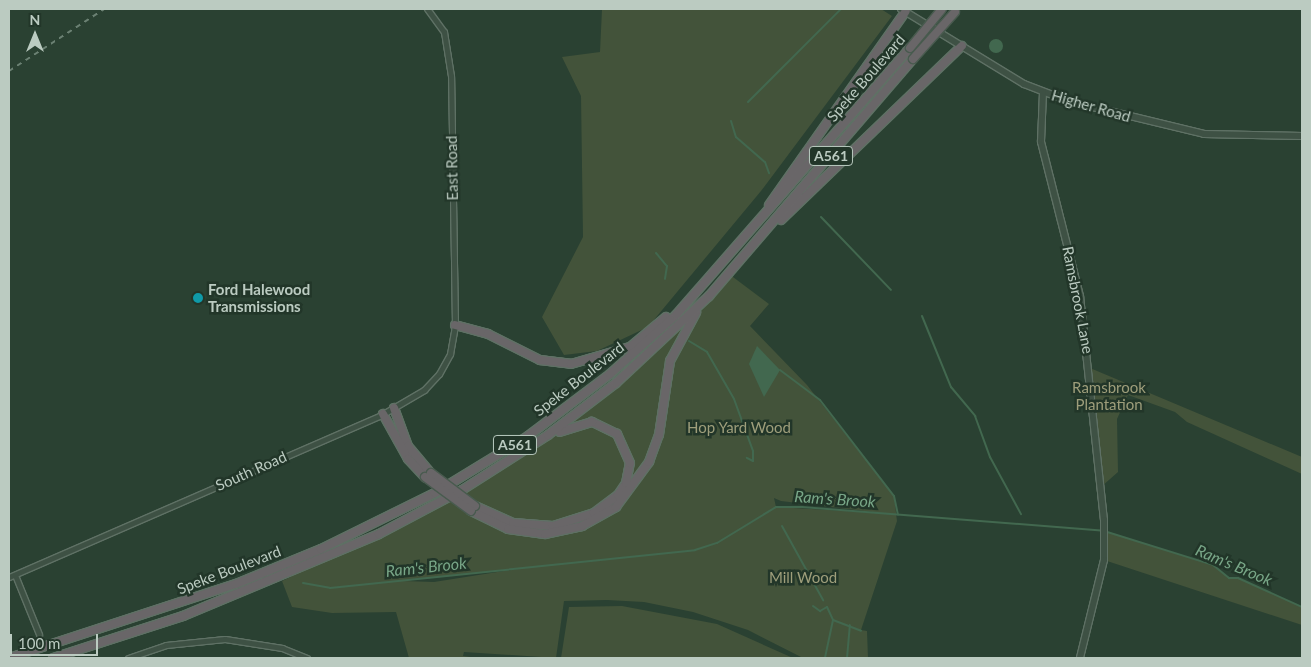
<!DOCTYPE html>
<style>
body{margin:0}
#map{position:relative;width:1311px;height:667px;overflow:hidden;background:#2a4132;font-family:Lato,sans-serif}
div>[style]{position:absolute}
[style*='--x']{left:calc(var(--x)*1px);top:calc(var(--y)*1px);width:calc(var(--w)*1px);rotate:calc(var(--a)*1deg)}
.green>*{inset:0;background:#43533a}
.water>*{inset:0;background:#42684f}
.round{border-radius:50%}
.stream>*{height:2px;margin:-1px;padding:0 1px;transform-origin:1px;border-radius:1px;background:#42684f}
.roads{filter:drop-shadow(1px 0 #5f7165) drop-shadow(-1px 0 #5f7165) drop-shadow(0 1px #5f7165) drop-shadow(0 -1px #5f7165)}
.minor>*{height:5px;margin:-2.5px;padding:0 2.5px;transform-origin:2.5px;border-radius:2.5px;background:#3e5144}
.tertiary>*{height:6px;margin:-3px;padding:0 3px;transform-origin:3px;border-radius:3px;background:#3e5144}
.trunk>*{height:8px;margin:-4px;padding:0 4px;transform-origin:4px;border-radius:4px;background:#696668}
.rail>*{height:2px;margin-top:-1px;transform-origin:0;background:repeating-linear-gradient(90deg,#6b8173 0 5px,transparent 0 10px)}
.bridges{filter:drop-shadow(1px 0 #495b4f) drop-shadow(-1px 0 #495b4f) drop-shadow(0 1px #495b4f) drop-shadow(0 -1px #495b4f)}
.trunk-bridge>*{height:8px;margin:-4px;padding:0 4px;transform-origin:4px;border-radius:4px;background:#696668}
.dots>*{width:14px;height:14px;translate:-50% -50%;box-sizing:border-box;border:2px solid #223629;border-radius:50%}
span{translate:-50% -50%;white-space:nowrap;text-align:center;line-height:1.15;-webkit-text-stroke:5px #223629;paint-order:stroke}
.shield-label span{padding:1px 4px;background:#223629;border:1px solid;border-radius:4px;-webkit-text-stroke-width:0}
.shield-label{font-size:14px;color:#bbcbc1;font-weight:700}
.street-label{font-size:15px;color:#bbcbc1}
.poi-label{font-size:15px;color:#bbcbc1;font-weight:700}
.left{translate:0 -50%;text-align:left}
.park-label{font-size:15px;color:#9e9e7b}
.water-label{font-size:16px;color:#78a687;font-style:italic}
.frame{position:absolute;inset:0;border:10px solid #bbcbc1;pointer-events:none}
.north{position:absolute;left:10px;top:10px;width:50px;height:50px;-webkit-text-stroke:4px #223629;paint-order:stroke;rotate:0deg;font-size:14px;font-weight:700;line-height:20px;text-align:center;color:#bbcbc1}
.north::after{content:'';display:block;margin:auto;width:18px;height:22px;background:#bbcbc1;clip-path:polygon(50% 0,100% 100%,50% 72%,0 100%)}
.scale{position:absolute;left:10px;top:634px;width:88px;height:22px;box-sizing:border-box;border:2px solid #bbcbc1;border-top:0;padding-left:6px;font-size:15px;line-height:18px;white-space:nowrap;color:#bbcbc1;-webkit-text-stroke:4px #223629;paint-order:stroke}
</style>
<div id="map">
<div class="green">
<i style="clip-path:polygon(602px 9px,881px 9px,892px 16px,761px 191px,648px 327px,597px 351px,564px 355px,542px 317px,583px 237px,581px 96px,562px 57px,600px 52px)"></i>
<i style="clip-path:polygon(evenodd,729px 274px,769px 304px,750px 326px,807px 385px,894px 496px,897px 521px,861px 630px,867px 631px,868px 658px,803px 658px,748px 630px,693px 612px,644px 602px,607px 600px,564px 601px,556px 658px,464px 652px,463px 656px,478px 658px,409px 658px,396px 612px,332px 613px,292px 607px,282px 581px,453px 498px,519px 531px,570px 530px,616px 507px,618px 495px,581px 519px,525px 525px,475px 506px,462px 490px,577px 414px,729px 274px,774px 498px,781px 501px,881px 513px,776px 507px,774px 498px,729px 274px,517px 569px,434px 582px,403px 581px,517px 569px)"></i>
<i style="clip-path:polygon(1090px 368px,1302px 457px,1302px 474px,1187px 422px,1175px 412px,1128px 395px,1117px 419px,1118px 472px,1101px 487px)"></i>
<i style="clip-path:polygon(1104px 531px,1213px 565px,1229px 578px,1238px 578px,1296px 604px,1302px 607px,1302px 625px,1104px 560px)"></i>
<i style="clip-path:polygon(622px 606px,717px 624px,793px 658px,561px 658px,569px 607px)"></i>
</div>
<div class="water">
<i class="round" style="left:989px;top:39px;width:14px;height:14px"></i>
<i style="clip-path:polygon(757px 346px,780px 370px,764px 397px,749px 364px)"></i>
</div>
<div class="stream">
<i style="--x:748;--y:102;--w:132;--a:-45"></i>
<i style="--x:731;--y:121;--w:17;--a:73"></i>
<i style="--x:736;--y:137;--w:38;--a:41"></i>
<i style="--x:765;--y:162;--w:12;--a:70"></i>
<i style="--x:821;--y:217;--w:101;--a:46.2"></i>
<i style="--x:656;--y:253;--w:17;--a:50"></i>
<i style="--x:667;--y:266;--w:13;--a:99"></i>
<i style="--x:922;--y:316;--w:77;--a:67.8"></i>
<i style="--x:951;--y:387;--w:38;--a:50"></i>
<i style="--x:975;--y:416;--w:44;--a:69.9"></i>
<i style="--x:990;--y:457;--w:65;--a:61.5"></i>
<i style="--x:689;--y:341;--w:21;--a:31"></i>
<i style="--x:707;--y:352;--w:54;--a:60.1"></i>
<i style="--x:734;--y:399;--w:55;--a:69.9"></i>
<i style="--x:753;--y:451;--w:10;--a:90"></i>
<i style="--x:753;--y:461;--w:7;--a:-153"></i>
<i style="--x:780;--y:370;--w:50;--a:36.9"></i>
<i style="--x:820;--y:400;--w:121;--a:52.4"></i>
<i style="--x:894;--y:496;--w:19;--a:78"></i>
<i style="--x:782;--y:526;--w:85;--a:61"></i>
<i style="--x:303;--y:583;--w:27;--a:10"></i>
<i style="--x:330;--y:588;--w:367;--a:-5.9"></i>
<i style="--x:695;--y:550;--w:23;--a:-18"></i>
<i style="--x:717;--y:543;--w:69;--a:-31.4"></i>
<i style="--x:776;--y:507;--w:26;--a:0"></i>
<i style="--x:802;--y:507;--w:303;--a:4.5"></i>
<i style="--x:1104;--y:531;--w:114;--a:17.3"></i>
<i style="--x:1213;--y:565;--w:21;--a:39"></i>
<i style="--x:1229;--y:578;--w:9;--a:0"></i>
<i style="--x:1238;--y:578;--w:70;--a:24.4"></i>
<i style="--x:813;--y:606;--w:9;--a:36"></i>
<i style="--x:820;--y:611;--w:8;--a:-30"></i>
<i style="--x:827;--y:607;--w:14;--a:65"></i>
<i style="--x:833;--y:620;--w:39;--a:102"></i>
<i style="--x:833;--y:620;--w:30;--a:21"></i>
<i style="--x:847;--y:658;--w:33;--a:-85"></i>
</div>
<div class="roads">
<div class="minor">
<i style="--x:15;--y:575;--w:64;--a:67.9"></i>
<i style="--x:9;--y:577;--w:408;--a:-23.5"></i>
<i style="--x:383;--y:414;--w:48;--a:-30.3"></i>
<i style="--x:424;--y:390;--w:22;--a:-47"></i>
<i style="--x:439;--y:374;--w:23;--a:-61"></i>
<i style="--x:450;--y:354;--w:29;--a:-80"></i>
<i style="--x:455;--y:325;--w:249;--a:-90.9"></i>
<i style="--x:451;--y:76;--w:45;--a:-99"></i>
<i style="--x:444;--y:32;--w:29;--a:-126"></i>
<i style="--x:128;--y:658;--w:40;--a:-18.9"></i>
<i style="--x:166;--y:645;--w:59;--a:-5.8"></i>
<i style="--x:225;--y:639;--w:58;--a:9"></i>
<i style="--x:282;--y:648;--w:27;--a:22"></i>
</div>
<div class="tertiary">
<i style="--x:901;--y:9;--w:144;--a:31.4"></i>
<i style="--x:1024;--y:84;--w:47;--a:21.1"></i>
<i style="--x:1068;--y:101;--w:140;--a:13.6"></i>
<i style="--x:1204;--y:134;--w:98;--a:1.2"></i>
<i style="--x:1043;--y:92;--w:50;--a:92.3"></i>
<i style="--x:1041;--y:142;--w:159;--a:75.8"></i>
<i style="--x:1080;--y:296;--w:225;--a:83.9"></i>
<i style="--x:1104;--y:520;--w:40;--a:90"></i>
<i style="--x:1104;--y:560;--w:101;--a:103.8"></i>
</div>
<div class="trunk">
<i style="--x:769;--y:205;--w:237;--a:-54.8"></i>
<i style="--x:781;--y:220;--w:251;--a:-43.9"></i>
<i style="--x:455;--y:325;--w:34;--a:15"></i>
<i style="--x:488;--y:334;--w:58;--a:26.6"></i>
<i style="--x:540;--y:360;--w:31;--a:7"></i>
<i style="--x:571;--y:364;--w:61;--a:-16.1"></i>
<i style="--x:630;--y:347;--w:47;--a:-39.8"></i>
<i style="--x:394;--y:408;--w:40;--a:69.8"></i>
<i style="--x:408;--y:446;--w:35;--a:50"></i>
<i style="--x:383;--y:414;--w:51;--a:60.9"></i>
<i style="--x:408;--y:459;--w:25;--a:47"></i>
<i style="--x:475;--y:506;--w:42;--a:24.1"></i>
<i style="--x:513;--y:523;--w:40;--a:4.3"></i>
<i style="--x:553;--y:526;--w:43;--a:-17.6"></i>
<i style="--x:594;--y:513;--w:30;--a:-37"></i>
<i style="--x:618;--y:495;--w:14;--a:-56"></i>
<i style="--x:626;--y:483;--w:20;--a:-79"></i>
<i style="--x:630;--y:463;--w:32;--a:-114"></i>
<i style="--x:617;--y:434;--w:28;--a:-154"></i>
<i style="--x:592;--y:422;--w:34;--a:163"></i>
<i style="--x:471;--y:511;--w:41;--a:25.9"></i>
<i style="--x:508;--y:529;--w:37;--a:8"></i>
<i style="--x:545;--y:534;--w:38;--a:-12"></i>
<i style="--x:582;--y:526;--w:39;--a:-29"></i>
<i style="--x:616;--y:507;--w:56;--a:-53.7"></i>
<i style="--x:649;--y:462;--w:29;--a:-70"></i>
<i style="--x:659;--y:435;--w:75;--a:-81.5"></i>
<i style="--x:670;--y:361;--w:55;--a:-61.6"></i>
<i style="--x:9;--y:658;--w:239;--a:-18.1"></i>
<i style="--x:236;--y:584;--w:92;--a:-22.4"></i>
<i style="--x:321;--y:549;--w:127;--a:-26.2"></i>
<i style="--x:435;--y:493;--w:109;--a:-31.5"></i>
<i style="--x:528;--y:436;--w:103;--a:-37.1"></i>
<i style="--x:610;--y:374;--w:89;--a:-41.8"></i>
<i style="--x:676;--y:315;--w:355;--a:-48.8"></i>
<i style="--x:53;--y:658;--w:137;--a:-17.9"></i>
<i style="--x:183;--y:616;--w:212;--a:-22.7"></i>
<i style="--x:379;--y:534;--w:94;--a:-27.9"></i>
<i style="--x:462;--y:490;--w:102;--a:-32.6"></i>
<i style="--x:548;--y:435;--w:86;--a:-37.4"></i>
<i style="--x:616;--y:383;--w:127;--a:-43.1"></i>
<i style="--x:709;--y:296;--w:313;--a:-49.3"></i>
</div>
</div>
<div class="rail">
<i style="--x:9;--y:71;--w:113;--a:-33.1"></i>
</div>
<div class="bridges">
<div class="trunk-bridge">
<i style="--x:910;--y:48;--w:50;--a:-50.6"></i>
<i style="--x:913;--y:59;--w:63;--a:-48.2"></i>
<i style="--x:431;--y:473;--w:55;--a:36.9"></i>
<i style="--x:425;--y:477;--w:57;--a:36.5"></i>
</div>
</div>
<div class="dots">
<i style="left:198px;top:298px;background:#0f9aa8"></i>
</div>
<div class="shield-label">
<span style="left:831px;top:156px">A561</span>
<span style="left:515px;top:445px">A561</span>
</div>
<div class="street-label">
<span style="left:866px;top:78px;rotate:-49deg">Speke Boulevard</span>
<span style="left:1091px;top:106px;rotate:16deg">Higher Road</span>
<span style="left:452px;top:168px;rotate:-91deg">East Road</span>
<span style="left:1078px;top:300px;rotate:79deg">Ramsbrook Lane</span>
<span style="left:579px;top:379px;rotate:-38deg">Speke Boulevard</span>
<span style="left:251px;top:471px;rotate:-24deg">South Road</span>
<span style="left:229px;top:570px;rotate:-21deg">Speke Boulevard</span>
</div>
<div class="poi-label">
<span class="left" style="left:208px;top:298px">Ford Halewood<br>Transmissions</span>
</div>
<div class="park-label">
<span style="left:1109px;top:396px">Ramsbrook<br>Plantation</span>
<span style="left:739px;top:428px">Hop Yard Wood</span>
<span style="left:803px;top:578px">Mill Wood</span>
</div>
<div class="water-label">
<span style="left:835px;top:499px;rotate:4deg">Ram's Brook</span>
<span style="left:1234px;top:565px;rotate:23deg">Ram's Brook</span>
<span style="left:426px;top:567px;rotate:-6deg">Ram's Brook</span>
</div>
<div class="frame"></div>
<div class="north">N</div>
<div class="scale">100 m</div>
</div>
